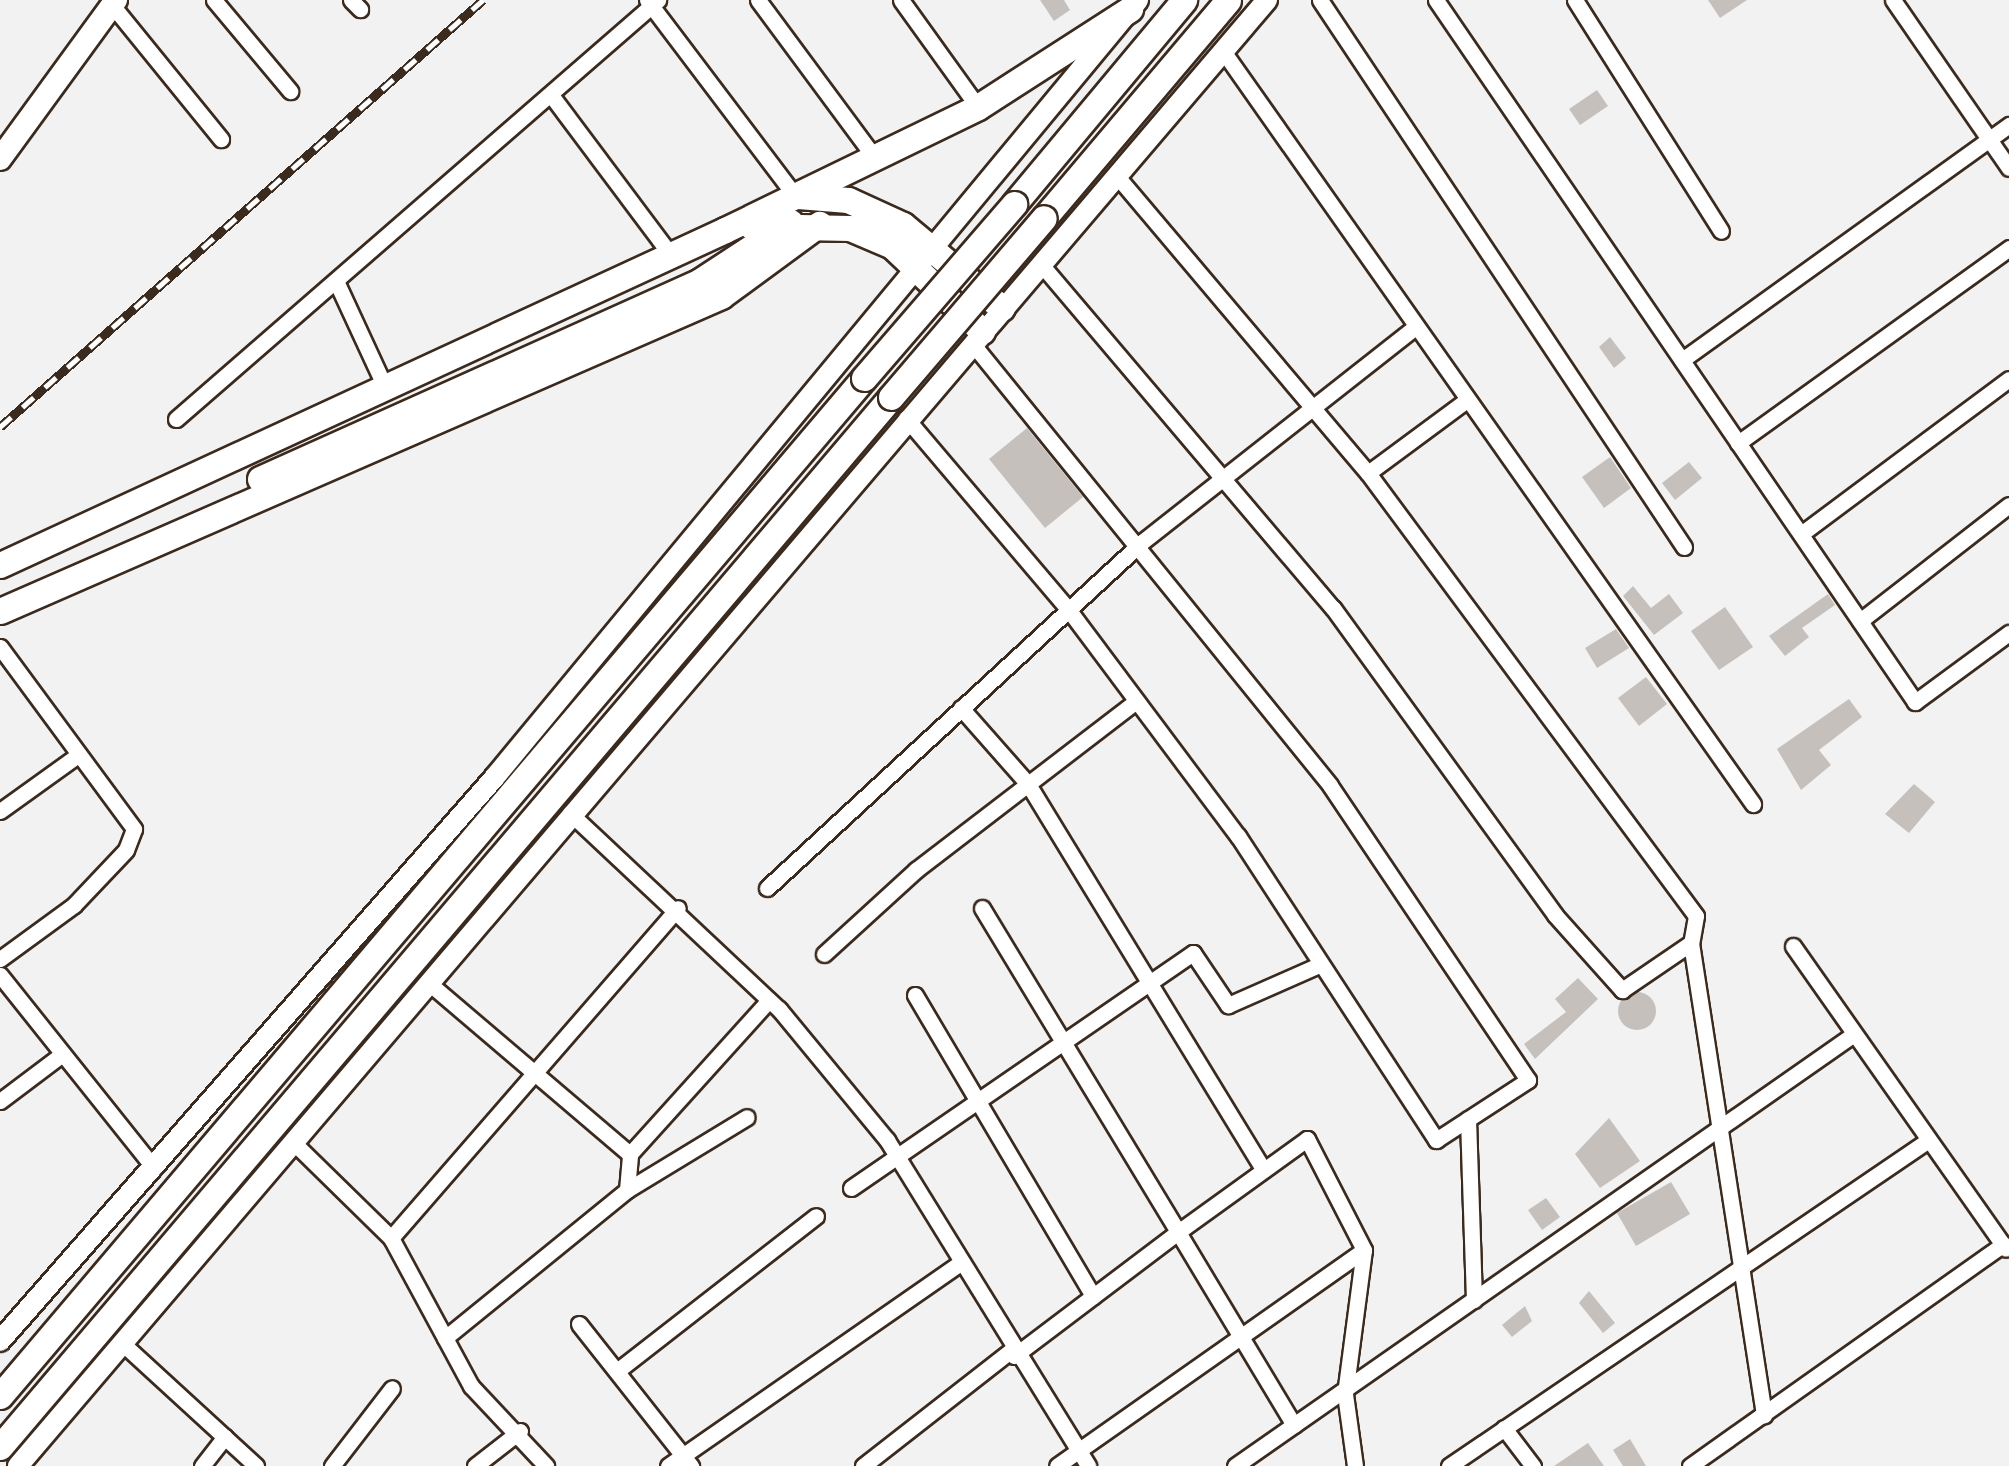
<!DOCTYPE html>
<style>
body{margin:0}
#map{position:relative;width:2009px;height:1466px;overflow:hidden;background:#f3f2f2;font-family:"Gochi Hand",sans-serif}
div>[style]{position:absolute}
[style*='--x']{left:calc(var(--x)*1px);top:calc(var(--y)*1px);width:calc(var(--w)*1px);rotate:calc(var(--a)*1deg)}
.building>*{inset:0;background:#c6c0bd}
.round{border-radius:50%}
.roads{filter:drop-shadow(2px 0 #3b2a1e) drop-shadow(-2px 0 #3b2a1e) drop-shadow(0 2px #3b2a1e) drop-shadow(0 -2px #3b2a1e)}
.minor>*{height:15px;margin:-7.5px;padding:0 7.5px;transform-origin:7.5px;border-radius:7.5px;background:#fff}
.tertiary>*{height:20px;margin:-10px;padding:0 10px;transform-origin:10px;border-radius:10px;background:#fff}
.secondary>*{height:22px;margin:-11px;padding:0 11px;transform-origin:11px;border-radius:11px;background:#fff}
.primary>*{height:25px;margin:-12.5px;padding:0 12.5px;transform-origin:12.5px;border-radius:12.5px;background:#fff}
.trunk>*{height:25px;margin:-12.5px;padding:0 12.5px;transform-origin:12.5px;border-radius:12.5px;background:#fff}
.rail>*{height:9px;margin-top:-4.5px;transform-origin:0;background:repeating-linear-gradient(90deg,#fff 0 15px,#3b2a1e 0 30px);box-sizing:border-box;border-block:2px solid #3b2a1e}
.bridges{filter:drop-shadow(2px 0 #3b2a1e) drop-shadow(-2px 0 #3b2a1e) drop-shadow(0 2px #3b2a1e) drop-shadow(0 -2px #3b2a1e)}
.trunk-bridge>*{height:25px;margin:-12.5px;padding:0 12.5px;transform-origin:12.5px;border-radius:12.5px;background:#fff}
span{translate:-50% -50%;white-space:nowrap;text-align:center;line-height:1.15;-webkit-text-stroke:8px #fff;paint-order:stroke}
</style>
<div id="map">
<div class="building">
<i style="clip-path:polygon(1040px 0,1064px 0,1070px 10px,1054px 21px)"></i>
<i style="clip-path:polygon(1708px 0,1747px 0,1720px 18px)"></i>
<i style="clip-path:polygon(1597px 90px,1608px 106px,1580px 125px,1569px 109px)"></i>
<i style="clip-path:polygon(1610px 337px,1626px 358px,1614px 368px,1599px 347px)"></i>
<i style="clip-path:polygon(1027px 428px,1083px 497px,1045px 528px,989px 459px)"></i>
<i style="clip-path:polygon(1610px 457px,1631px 488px,1604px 508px,1582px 477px)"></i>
<i style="clip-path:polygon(1689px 462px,1702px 478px,1675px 500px,1662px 483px)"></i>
<i style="clip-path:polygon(1633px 586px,1651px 608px,1669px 594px,1683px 613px,1654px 635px,1623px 596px)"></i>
<i style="clip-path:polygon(1828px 594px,1835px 605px,1802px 628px,1809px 637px,1785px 656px,1769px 636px)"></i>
<i style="clip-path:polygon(1725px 607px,1753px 647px,1719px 670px,1691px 631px)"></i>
<i style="clip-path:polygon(1616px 629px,1629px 648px,1597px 668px,1585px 648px)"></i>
<i style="clip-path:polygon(1646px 677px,1667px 704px,1639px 726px,1618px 698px)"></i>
<i style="clip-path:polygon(1849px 699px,1862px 717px,1819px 750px,1831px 765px,1801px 790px,1777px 749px)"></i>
<i style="clip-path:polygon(1914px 784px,1935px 802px,1909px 833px,1885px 814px)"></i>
<i style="clip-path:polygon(1578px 978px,1598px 999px,1535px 1059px,1524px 1044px,1566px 1012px,1555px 999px)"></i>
<i class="round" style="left:1618px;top:992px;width:38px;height:38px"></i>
<i style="clip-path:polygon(1609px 1118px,1640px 1161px,1600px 1188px,1575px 1154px)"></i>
<i style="clip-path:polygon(1671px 1182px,1690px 1214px,1636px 1246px,1617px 1213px)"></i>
<i style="clip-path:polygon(1546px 1198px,1560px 1217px,1542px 1230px,1528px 1210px)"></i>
<i style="clip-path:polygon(1589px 1291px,1615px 1323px,1603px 1333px,1579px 1303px)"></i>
<i style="clip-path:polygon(1525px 1306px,1532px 1321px,1512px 1337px,1502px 1325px)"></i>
<i style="clip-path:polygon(1630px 1439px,1646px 1466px,1623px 1466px,1613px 1450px)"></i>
<i style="clip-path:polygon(1588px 1443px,1604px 1466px,1554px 1466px)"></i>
</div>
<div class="roads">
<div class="minor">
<i style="--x:214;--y:0;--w:119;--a:50.1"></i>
<i style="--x:351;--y:0;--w:13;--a:45"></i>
<i style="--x:647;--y:0;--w:246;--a:52.9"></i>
<i style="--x:758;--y:0;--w:200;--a:53.5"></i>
<i style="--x:901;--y:0;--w:132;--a:54.3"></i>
<i style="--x:1320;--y:0;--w:657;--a:56.36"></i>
<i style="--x:1436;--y:0;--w:850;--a:55.69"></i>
<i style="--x:1915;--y:702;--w:117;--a:-36.3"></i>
<i style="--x:1575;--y:0;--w:273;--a:57.7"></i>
<i style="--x:1893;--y:0;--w:204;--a:55.4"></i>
<i style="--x:112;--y:5;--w:173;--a:50.9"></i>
<i style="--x:1223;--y:51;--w:921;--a:54.86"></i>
<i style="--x:551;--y:95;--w:199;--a:53.2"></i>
<i style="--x:1116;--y:175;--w:390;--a:49.8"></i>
<i style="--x:1368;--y:473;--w:551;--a:53.48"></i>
<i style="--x:1696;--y:916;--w:27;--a:100"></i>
<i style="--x:1691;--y:943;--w:478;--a:81.2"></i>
<i style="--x:1040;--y:263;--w:453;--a:49.7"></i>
<i style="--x:1333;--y:608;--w:379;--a:54.1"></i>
<i style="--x:1555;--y:915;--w:101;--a:48.2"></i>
<i style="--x:1622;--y:990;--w:83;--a:-34.3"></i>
<i style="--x:336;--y:281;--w:115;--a:65.2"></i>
<i style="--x:1682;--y:360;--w:403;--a:-35.7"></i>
<i style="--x:906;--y:418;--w:250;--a:49.7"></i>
<i style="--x:1068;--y:609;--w:284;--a:53.2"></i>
<i style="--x:1238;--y:836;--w:363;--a:56.9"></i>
<i style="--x:1436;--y:1140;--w:110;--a:-33.1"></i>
<i style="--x:1528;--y:1080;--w:355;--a:-123.9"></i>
<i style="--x:1330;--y:785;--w:569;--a:-129.01"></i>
<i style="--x:176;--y:419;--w:639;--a:-41"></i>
<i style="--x:1738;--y:443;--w:334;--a:-35.7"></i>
<i style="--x:1368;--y:473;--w:119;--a:-36.5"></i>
<i style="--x:1801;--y:534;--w:259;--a:-36.7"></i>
<i style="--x:1860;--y:621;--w:189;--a:-37.9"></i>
<i style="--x:0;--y:647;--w:226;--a:53.6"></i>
<i style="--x:134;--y:829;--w:22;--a:111"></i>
<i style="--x:126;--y:850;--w:76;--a:133.4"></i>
<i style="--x:74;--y:905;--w:92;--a:143.9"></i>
<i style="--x:961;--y:708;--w:101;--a:48.6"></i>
<i style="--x:1028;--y:784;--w:452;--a:58.6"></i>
<i style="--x:0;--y:811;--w:96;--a:-35.7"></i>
<i style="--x:570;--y:813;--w:287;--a:43.2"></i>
<i style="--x:779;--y:1009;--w:170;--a:50.5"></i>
<i style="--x:887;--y:1140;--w:383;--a:58.3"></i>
<i style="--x:767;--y:888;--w:510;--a:-42.7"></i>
<i style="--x:1142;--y:542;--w:345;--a:-38.2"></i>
<i style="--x:982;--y:908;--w:379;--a:58.8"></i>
<i style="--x:1178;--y:1232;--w:159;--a:-35.8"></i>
<i style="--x:1307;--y:1139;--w:125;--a:62.8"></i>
<i style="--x:1364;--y:1250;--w:375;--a:144.9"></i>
<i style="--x:1793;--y:946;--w:370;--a:54.9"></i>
<i style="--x:824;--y:954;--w:125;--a:-42.4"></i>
<i style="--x:916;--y:870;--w:272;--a:-37.5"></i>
<i style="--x:0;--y:975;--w:247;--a:51.4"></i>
<i style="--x:430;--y:984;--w:262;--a:40.4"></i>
<i style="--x:915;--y:995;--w:350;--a:59.4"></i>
<i style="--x:0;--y:1101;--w:76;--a:-37"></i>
<i style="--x:1468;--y:1119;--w:181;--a:88.1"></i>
<i style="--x:294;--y:1143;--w:136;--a:44.4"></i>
<i style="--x:391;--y:1238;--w:168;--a:61.6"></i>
<i style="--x:471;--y:1386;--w:110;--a:46.8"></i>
<i style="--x:851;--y:1188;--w:415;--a:-34.5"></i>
<i style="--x:1193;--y:953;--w:63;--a:56.1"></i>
<i style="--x:1228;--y:1005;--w:99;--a:-23.7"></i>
<i style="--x:627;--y:1190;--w:140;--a:-31.3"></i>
<i style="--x:391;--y:1238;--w:437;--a:-49"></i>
<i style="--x:579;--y:1324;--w:181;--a:51.7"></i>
<i style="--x:445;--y:1338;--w:235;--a:-39.1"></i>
<i style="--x:627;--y:1190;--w:36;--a:-85"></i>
<i style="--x:630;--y:1154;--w:207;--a:-47.9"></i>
<i style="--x:122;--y:1343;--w:182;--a:42.5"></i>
<i style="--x:1014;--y:1356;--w:206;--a:-37.1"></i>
<i style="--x:1178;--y:1232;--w:225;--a:59"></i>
<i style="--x:617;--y:1371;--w:252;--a:-37.9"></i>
<i style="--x:1504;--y:1428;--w:48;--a:52.7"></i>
<i style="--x:202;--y:1466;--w:37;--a:-52"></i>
<i style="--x:332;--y:1466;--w:98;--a:-52.4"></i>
<i style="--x:475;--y:1466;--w:57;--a:-37.9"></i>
<i style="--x:668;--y:1466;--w:354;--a:-34.8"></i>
<i style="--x:863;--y:1466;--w:187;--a:-38"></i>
<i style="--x:1235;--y:1466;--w:755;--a:-34.91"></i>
<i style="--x:1355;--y:1466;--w:73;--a:-97.9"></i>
<i style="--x:1345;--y:1394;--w:145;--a:-82.5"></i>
<i style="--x:1449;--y:1466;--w:578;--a:-34.21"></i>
<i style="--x:1690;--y:1466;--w:384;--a:-35.3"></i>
</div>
<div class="tertiary">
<i style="--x:0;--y:1341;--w:749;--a:-48.73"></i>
<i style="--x:494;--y:778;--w:1010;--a:-50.38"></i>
<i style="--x:18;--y:1466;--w:1926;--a:-49.57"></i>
</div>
<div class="secondary">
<i style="--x:0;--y:159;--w:197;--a:-53.9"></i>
</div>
<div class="primary">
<i style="--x:260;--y:479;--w:482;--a:-24.2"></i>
<i style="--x:700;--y:281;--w:108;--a:-33.2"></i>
<i style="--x:0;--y:565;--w:799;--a:-24.8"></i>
<i style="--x:0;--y:611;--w:787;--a:-23.6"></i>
<i style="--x:721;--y:296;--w:122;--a:-36.3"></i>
</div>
<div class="trunk">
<i style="--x:798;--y:196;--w:50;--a:4.6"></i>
<i style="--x:848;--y:200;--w:60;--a:24.4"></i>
<i style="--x:903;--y:225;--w:129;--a:40"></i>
<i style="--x:1014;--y:204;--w:266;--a:-50.2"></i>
<i style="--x:1044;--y:218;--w:285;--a:-49.8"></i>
<i style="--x:751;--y:226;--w:99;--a:1.2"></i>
<i style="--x:850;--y:228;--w:46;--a:23.2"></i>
<i style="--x:892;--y:246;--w:124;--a:43.4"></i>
<i style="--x:725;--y:230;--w:281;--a:-25.9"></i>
<i style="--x:978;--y:107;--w:181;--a:-32.8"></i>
<i style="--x:0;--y:1396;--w:1335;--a:-49.68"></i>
<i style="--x:0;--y:1447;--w:1377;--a:-49.68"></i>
</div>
</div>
<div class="rail">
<i style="--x:0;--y:427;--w:645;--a:-41.48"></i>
</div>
<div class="bridges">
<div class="trunk-bridge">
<i style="--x:864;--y:378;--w:230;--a:-49.2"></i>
<i style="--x:891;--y:397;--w:235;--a:-49.5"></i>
</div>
</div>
</div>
